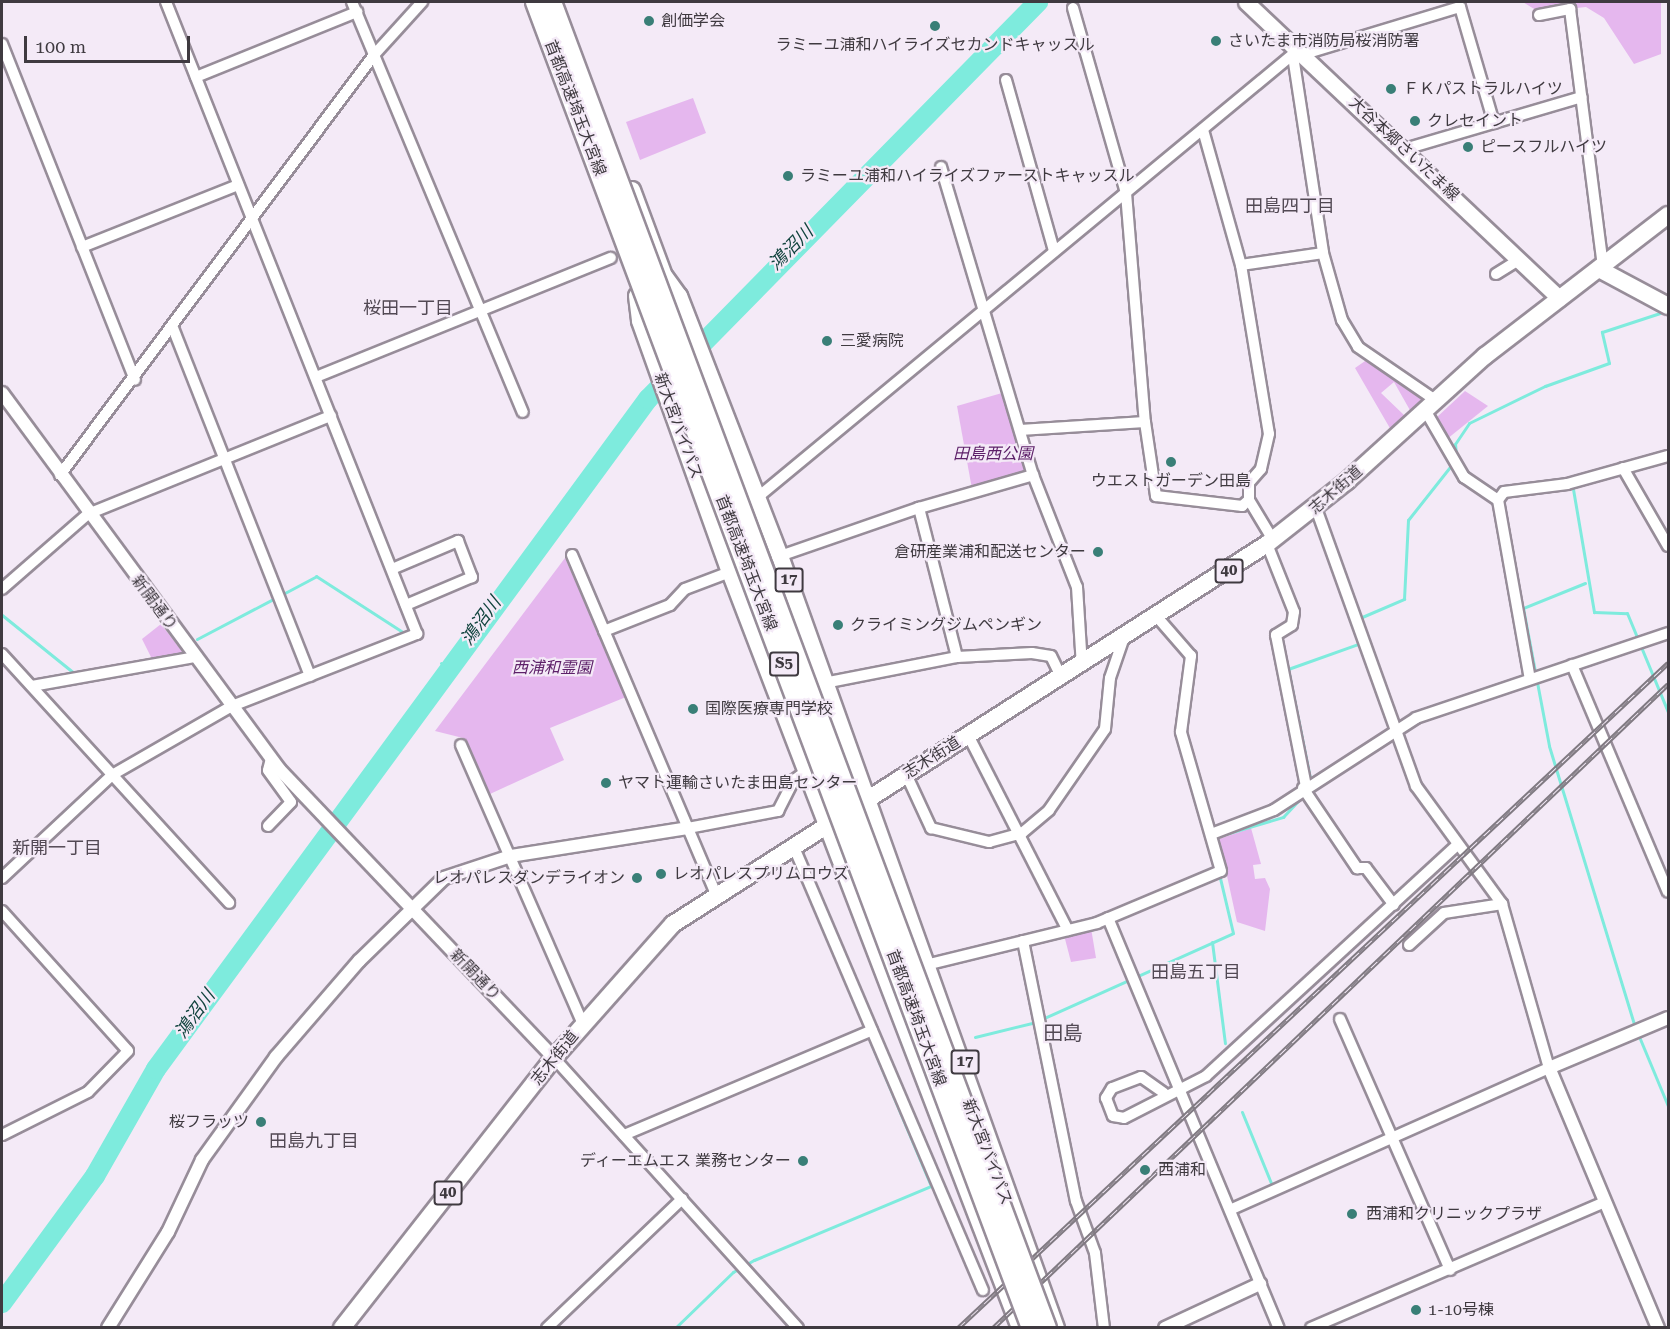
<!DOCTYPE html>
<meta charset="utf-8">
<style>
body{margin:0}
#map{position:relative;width:1670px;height:1329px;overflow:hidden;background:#f4eaf7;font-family:"Roboto Serif","Noto Sans JP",serif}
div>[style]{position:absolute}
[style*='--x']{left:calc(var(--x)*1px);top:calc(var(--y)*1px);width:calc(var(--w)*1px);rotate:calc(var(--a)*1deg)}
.green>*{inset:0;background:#e5b7ee}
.stream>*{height:3px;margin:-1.5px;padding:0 1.5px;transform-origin:1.5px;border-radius:1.5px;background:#7eebdd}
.river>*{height:20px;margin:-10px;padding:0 10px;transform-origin:10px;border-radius:10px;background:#7eebdd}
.roads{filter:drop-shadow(2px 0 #978d99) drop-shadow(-2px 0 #978d99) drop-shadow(0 2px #978d99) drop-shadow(0 -2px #978d99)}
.minor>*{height:10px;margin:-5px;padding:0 5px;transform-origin:5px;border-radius:5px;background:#fff}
.tertiary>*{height:12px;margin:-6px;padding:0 6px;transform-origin:6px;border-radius:6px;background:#fff}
.secondary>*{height:15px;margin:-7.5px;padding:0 7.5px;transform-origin:7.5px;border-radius:7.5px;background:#fff}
.primary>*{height:16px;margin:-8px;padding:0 8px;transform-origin:8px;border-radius:8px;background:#fff}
.trunk>*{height:16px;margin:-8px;padding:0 8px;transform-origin:8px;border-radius:8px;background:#fff}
.rail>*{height:5px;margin-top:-2.5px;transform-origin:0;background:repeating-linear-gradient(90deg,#f4eaf7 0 9px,#807a82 0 18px);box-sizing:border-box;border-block:2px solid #807a82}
.bridges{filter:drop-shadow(2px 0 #978d99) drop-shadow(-2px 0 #978d99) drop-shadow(0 2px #978d99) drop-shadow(0 -2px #978d99)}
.motorway-bridge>*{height:18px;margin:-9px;padding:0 9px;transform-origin:9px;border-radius:9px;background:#fff}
.dots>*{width:16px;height:16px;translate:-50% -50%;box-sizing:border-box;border:3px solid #f4eaf7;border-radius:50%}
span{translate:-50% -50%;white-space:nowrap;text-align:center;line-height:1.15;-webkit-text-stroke:4.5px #f4eaf7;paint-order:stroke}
.shield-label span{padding:2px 4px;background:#f4eaf7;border:2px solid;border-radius:4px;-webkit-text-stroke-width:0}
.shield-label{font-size:15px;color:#3f3a40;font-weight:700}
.poi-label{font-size:16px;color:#3f3a40}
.left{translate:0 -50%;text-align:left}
.right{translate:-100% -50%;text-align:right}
.street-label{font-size:16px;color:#3f3a40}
.park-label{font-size:16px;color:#5d2069;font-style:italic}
.neighbourhood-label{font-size:18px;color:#524954}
.water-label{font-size:18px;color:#11443e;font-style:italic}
.quarter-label{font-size:20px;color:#524954}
.frame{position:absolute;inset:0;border:3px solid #3f3a40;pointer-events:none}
.scale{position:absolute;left:24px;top:36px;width:166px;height:27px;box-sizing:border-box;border:3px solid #3f3a40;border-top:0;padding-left:8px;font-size:18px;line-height:21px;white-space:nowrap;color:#3f3a40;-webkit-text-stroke:4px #f4eaf7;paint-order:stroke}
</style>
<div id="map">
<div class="green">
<i style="clip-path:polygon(1523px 2px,1661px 2px,1661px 54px,1634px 64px,1604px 18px,1586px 7px,1539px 12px)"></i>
<i style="clip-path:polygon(693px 98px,706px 133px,640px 160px,626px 122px)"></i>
<i style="clip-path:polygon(1368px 359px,1425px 399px,1411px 412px,1394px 382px,1381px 393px,1405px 416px,1391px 430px,1355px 368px)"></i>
<i style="clip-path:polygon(1465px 391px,1488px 406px,1447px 439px,1436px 418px)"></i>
<i style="clip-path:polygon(1002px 393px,1026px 469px,1024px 474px,972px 489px,957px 406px)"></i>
<i style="clip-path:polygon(565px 558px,626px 697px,550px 728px,564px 760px,490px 794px,463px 738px,435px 731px)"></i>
<i style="clip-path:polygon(161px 624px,184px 654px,152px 659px,142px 639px)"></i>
<i style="clip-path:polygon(1251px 828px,1261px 864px,1253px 865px,1255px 879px,1265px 878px,1270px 889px,1265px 931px,1237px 922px,1219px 839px)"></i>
<i style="clip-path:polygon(1091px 928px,1096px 958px,1071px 962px,1064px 935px)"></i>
</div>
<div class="stream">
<i style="--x:1456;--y:455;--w:11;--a:-95"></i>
<i style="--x:1455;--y:444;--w:25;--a:-56"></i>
<i style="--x:1469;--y:423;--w:85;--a:-26"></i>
<i style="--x:1545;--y:386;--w:68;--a:-19.8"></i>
<i style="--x:1609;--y:363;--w:32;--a:-103"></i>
<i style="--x:1602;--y:332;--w:61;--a:-18.1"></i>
<i style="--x:1573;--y:489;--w:125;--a:80.3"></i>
<i style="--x:1594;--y:612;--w:33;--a:2"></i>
<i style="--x:1627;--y:613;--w:107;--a:67.5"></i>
<i style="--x:1585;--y:583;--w:67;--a:158"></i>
<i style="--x:1523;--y:608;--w:140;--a:79.3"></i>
<i style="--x:1549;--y:746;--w:294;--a:73"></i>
<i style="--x:281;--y:595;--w:40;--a:-28"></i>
<i style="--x:316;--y:576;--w:105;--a:32.9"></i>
<i style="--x:2;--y:615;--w:94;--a:38.9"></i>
<i style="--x:1362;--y:617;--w:46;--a:-23.2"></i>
<i style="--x:1404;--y:599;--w:79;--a:-87.1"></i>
<i style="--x:1408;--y:520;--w:73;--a:-51.7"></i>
<i style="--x:197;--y:639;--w:88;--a:-27.7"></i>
<i style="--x:441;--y:663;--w:7;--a:45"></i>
<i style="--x:1311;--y:783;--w:116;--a:-101.4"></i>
<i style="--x:1288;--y:669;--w:77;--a:-19.6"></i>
<i style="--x:1222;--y:835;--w:64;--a:-16.4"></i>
<i style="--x:1283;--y:817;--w:26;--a:-47"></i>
<i style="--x:1212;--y:942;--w:102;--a:82.7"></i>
<i style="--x:1042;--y:1019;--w:209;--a:-24.2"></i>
<i style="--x:1233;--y:933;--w:61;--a:-103.3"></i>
<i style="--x:1638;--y:1034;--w:78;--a:67.4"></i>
<i style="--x:975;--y:1037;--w:63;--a:-13.8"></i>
<i style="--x:1242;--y:1112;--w:77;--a:67.8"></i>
<i style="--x:675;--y:1328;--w:81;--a:-44"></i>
<i style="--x:733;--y:1272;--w:24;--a:-30"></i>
<i style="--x:754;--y:1260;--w:192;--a:-22.7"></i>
<i style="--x:931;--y:1186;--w:157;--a:-112.8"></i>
</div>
<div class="river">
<i style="--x:2;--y:1303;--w:157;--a:-53.8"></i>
<i style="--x:95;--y:1176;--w:123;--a:-60.3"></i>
<i style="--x:156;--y:1069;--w:831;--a:-53.71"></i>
<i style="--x:648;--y:399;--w:557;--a:-45.51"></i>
</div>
<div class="roads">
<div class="minor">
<i style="--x:352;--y:2;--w:444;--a:67.4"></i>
<i style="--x:1073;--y:8;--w:192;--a:74"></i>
<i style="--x:1126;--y:193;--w:230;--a:85.3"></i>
<i style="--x:1145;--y:422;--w:75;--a:81.5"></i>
<i style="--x:1156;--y:496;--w:87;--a:6.6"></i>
<i style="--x:1242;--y:506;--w:9;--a:-41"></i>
<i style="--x:1539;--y:15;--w:32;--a:-11"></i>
<i style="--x:1570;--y:9;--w:259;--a:82.7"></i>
<i style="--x:2;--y:44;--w:361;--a:68.4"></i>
<i style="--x:1301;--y:55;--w:166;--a:-16.8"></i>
<i style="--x:1460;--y:7;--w:121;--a:73.7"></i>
<i style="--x:1293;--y:56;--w:199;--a:81.3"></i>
<i style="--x:1323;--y:253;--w:70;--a:74.2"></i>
<i style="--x:1342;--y:320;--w:31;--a:59"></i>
<i style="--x:1358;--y:347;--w:93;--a:34.5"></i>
<i style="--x:196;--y:77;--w:174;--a:-22"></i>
<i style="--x:1006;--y:80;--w:178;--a:74.3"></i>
<i style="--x:1203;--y:130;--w:140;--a:74.3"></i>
<i style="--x:1241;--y:265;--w:171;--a:80.6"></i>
<i style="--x:1269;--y:434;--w:36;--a:103"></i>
<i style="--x:1261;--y:469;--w:18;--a:131"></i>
<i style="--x:1249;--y:483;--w:17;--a:90"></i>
<i style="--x:1249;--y:500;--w:47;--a:59"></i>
<i style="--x:1405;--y:149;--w:184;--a:-16.4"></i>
<i style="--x:941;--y:167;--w:321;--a:73.4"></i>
<i style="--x:1033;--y:475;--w:120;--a:68.6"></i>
<i style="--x:1077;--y:587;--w:79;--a:86.4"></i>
<i style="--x:82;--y:247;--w:168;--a:-21.7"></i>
<i style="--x:1241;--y:265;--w:83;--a:-8.3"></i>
<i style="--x:1496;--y:274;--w:28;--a:-32"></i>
<i style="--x:173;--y:328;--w:374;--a:68.5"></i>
<i style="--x:316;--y:377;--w:318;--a:-22"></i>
<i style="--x:1425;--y:410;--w:78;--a:59.8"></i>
<i style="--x:1464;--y:477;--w:41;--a:34.1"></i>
<i style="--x:1498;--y:500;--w:182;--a:79.9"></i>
<i style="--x:1020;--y:430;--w:125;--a:-3.7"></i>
<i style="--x:1623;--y:468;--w:90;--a:60"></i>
<i style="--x:60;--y:475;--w:524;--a:-53.22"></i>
<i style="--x:374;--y:55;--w:72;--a:-47.8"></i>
<i style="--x:758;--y:497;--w:700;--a:-39.61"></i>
<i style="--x:1498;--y:500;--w:10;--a:-53"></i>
<i style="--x:1504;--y:492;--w:64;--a:-7.2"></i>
<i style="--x:1567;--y:484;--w:105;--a:-15.5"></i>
<i style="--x:1267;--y:544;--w:73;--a:68.3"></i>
<i style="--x:1294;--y:612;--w:13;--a:99"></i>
<i style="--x:1292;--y:625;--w:19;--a:148"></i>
<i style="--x:1276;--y:635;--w:155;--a:78.8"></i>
<i style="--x:572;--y:555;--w:366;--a:67"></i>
<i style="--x:780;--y:556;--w:147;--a:-19.1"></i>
<i style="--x:392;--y:569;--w:72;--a:-23"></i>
<i style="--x:458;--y:541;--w:39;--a:69"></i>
<i style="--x:472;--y:577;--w:72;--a:157"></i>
<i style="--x:2;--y:589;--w:114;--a:-41.1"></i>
<i style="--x:88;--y:514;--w:262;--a:-22"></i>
<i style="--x:604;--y:631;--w:71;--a:-21.5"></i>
<i style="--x:670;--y:605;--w:22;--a:-47"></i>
<i style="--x:685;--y:589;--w:48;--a:-20.7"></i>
<i style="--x:2;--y:654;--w:337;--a:47.6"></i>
<i style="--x:957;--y:657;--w:154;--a:-104.3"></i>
<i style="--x:919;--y:508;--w:119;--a:-16.1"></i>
<i style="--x:1572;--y:665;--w:246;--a:67.1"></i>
<i style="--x:824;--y:683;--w:136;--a:-11.1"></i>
<i style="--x:957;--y:657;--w:75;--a:-3.1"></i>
<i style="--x:1032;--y:653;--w:19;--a:9"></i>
<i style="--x:1051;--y:656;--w:25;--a:64"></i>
<i style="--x:32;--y:686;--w:165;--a:-10.1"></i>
<i style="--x:968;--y:735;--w:219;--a:62.9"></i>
<i style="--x:461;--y:745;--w:305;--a:66.4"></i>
<i style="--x:906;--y:774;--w:60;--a:65.2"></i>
<i style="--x:931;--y:828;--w:60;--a:13.6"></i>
<i style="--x:989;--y:842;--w:34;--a:-15"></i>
<i style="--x:1022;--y:833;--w:35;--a:-40"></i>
<i style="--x:1049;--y:810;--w:98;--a:-55.3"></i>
<i style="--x:1105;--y:729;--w:51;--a:-84.4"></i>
<i style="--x:1110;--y:678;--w:40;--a:-71.1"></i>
<i style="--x:1303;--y:788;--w:97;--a:56"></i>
<i style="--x:1357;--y:868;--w:9;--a:0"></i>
<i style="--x:1366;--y:868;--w:46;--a:52.9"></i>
<i style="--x:268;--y:826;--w:33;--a:-46"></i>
<i style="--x:291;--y:802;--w:39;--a:-126"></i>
<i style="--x:268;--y:770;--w:11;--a:-75"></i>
<i style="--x:688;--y:828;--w:92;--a:-10.7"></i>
<i style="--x:778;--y:811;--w:35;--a:-63"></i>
<i style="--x:794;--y:780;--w:14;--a:-36"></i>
<i style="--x:1214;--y:833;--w:64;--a:-21"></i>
<i style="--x:1274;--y:810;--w:169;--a:-32.9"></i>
<i style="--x:1416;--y:718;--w:266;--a:-18.6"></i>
<i style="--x:793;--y:845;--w:484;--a:66.9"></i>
<i style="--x:2;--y:878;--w:151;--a:-43.1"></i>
<i style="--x:112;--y:775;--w:138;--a:-29.9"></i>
<i style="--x:232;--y:706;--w:199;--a:-21.3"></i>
<i style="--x:417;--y:634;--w:680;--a:-111.66"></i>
<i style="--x:2;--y:911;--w:188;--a:48"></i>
<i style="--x:128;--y:1051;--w:57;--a:134.3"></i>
<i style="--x:88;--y:1092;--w:96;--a:153.4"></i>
<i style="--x:1108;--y:918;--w:444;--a:67.4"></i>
<i style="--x:1023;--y:941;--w:265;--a:78.5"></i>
<i style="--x:1076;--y:1201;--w:55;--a:69.9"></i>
<i style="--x:1095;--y:1253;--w:76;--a:83.2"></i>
<i style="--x:1409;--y:945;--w:47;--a:-42.4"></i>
<i style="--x:1444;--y:913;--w:59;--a:-8.8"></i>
<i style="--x:930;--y:964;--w:172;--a:-13.8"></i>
<i style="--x:1097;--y:923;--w:134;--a:-22.8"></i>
<i style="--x:1221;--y:871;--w:145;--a:-106.1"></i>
<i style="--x:1181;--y:732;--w:77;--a:-82.5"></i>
<i style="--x:1191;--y:656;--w:50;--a:-131"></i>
<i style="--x:1340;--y:1019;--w:274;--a:66.3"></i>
<i style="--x:554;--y:1058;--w:364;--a:47.9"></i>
<i style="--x:1164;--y:1093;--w:28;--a:-145"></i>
<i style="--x:1141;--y:1077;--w:31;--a:159"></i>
<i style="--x:1112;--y:1088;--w:12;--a:121"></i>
<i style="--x:1106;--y:1098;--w:19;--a:69"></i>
<i style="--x:1113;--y:1116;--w:11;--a:10"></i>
<i style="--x:1124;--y:1118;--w:92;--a:-27.1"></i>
<i style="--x:1206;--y:1076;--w:341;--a:-42.6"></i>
<i style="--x:624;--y:1135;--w:269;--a:-22.9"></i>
<i style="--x:1232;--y:1209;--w:347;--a:-24"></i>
<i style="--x:1549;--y:1068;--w:171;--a:-106"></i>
<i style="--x:1502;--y:904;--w:146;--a:-126.1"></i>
<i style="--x:1416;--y:786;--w:295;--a:-109.8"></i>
<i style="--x:547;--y:1328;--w:187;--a:-43.7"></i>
<i style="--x:1311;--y:1328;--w:320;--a:-23.2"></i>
</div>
<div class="tertiary">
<i style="--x:2;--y:393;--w:467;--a:53.6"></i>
<i style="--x:279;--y:769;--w:399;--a:46.4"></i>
<i style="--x:108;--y:1328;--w:113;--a:-58"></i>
<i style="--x:168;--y:1232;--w:80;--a:-64.7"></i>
<i style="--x:202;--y:1160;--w:127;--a:-54.3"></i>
<i style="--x:276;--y:1057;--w:127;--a:-49.2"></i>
<i style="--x:359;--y:961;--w:119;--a:-44.3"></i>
<i style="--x:444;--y:878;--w:71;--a:-18.2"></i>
<i style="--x:511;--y:856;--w:179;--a:-9"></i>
<i style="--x:1165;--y:1328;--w:105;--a:-24.9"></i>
<i style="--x:1658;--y:1328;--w:282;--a:-112.7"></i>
<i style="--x:1549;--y:1068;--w:129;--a:-22.8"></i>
</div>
<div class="secondary">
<i style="--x:1246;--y:2;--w:431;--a:43.4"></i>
</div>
<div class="primary">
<i style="--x:1599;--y:269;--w:78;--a:28.2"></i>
<i style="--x:342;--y:1328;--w:343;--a:-51.9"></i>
<i style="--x:554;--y:1058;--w:179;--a:-48.4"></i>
<i style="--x:673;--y:924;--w:705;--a:-32.61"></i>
<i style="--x:1267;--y:544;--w:102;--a:-38.2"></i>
<i style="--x:1347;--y:481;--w:186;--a:-42.2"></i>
<i style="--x:1485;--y:356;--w:231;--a:-37.6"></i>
</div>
<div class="trunk">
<i style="--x:632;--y:190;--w:103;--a:69.6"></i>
<i style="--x:665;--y:277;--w:24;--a:54"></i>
<i style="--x:679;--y:296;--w:279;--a:68.8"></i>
<i style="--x:780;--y:556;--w:820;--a:70.33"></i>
<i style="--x:637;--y:296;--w:25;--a:83"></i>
<i style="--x:640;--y:321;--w:267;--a:70.3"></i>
<i style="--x:730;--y:572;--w:810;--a:69.01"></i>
</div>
</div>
<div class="rail">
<i style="--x:958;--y:1328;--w:973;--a:-43.13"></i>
<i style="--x:993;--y:1328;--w:933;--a:-43.65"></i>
</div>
<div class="bridges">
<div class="motorway-bridge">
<i style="--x:535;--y:2;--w:1416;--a:69.49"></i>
<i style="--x:552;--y:2;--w:1415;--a:69.53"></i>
</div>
</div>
<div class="dots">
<i style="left:649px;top:21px;background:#397f77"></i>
<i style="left:935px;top:26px;background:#397f77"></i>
<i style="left:1216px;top:41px;background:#397f77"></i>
<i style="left:1391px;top:89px;background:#397f77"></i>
<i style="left:1415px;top:121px;background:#397f77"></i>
<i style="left:1468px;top:147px;background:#397f77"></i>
<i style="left:788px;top:176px;background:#397f77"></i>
<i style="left:827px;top:341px;background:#397f77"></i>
<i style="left:1171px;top:462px;background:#397f77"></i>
<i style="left:1098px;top:552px;background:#397f77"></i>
<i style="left:838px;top:625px;background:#397f77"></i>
<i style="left:693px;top:709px;background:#397f77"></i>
<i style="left:606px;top:783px;background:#397f77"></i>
<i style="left:661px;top:874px;background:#397f77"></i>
<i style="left:637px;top:878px;background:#397f77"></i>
<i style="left:261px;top:1122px;background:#397f77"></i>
<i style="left:803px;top:1161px;background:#397f77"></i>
<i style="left:1145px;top:1170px;background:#397f77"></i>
<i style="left:1352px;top:1214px;background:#397f77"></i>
<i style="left:1416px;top:1310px;background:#397f77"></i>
</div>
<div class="shield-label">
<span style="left:1229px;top:571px">40</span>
<span style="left:789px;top:580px">17</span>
<span style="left:784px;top:664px">S5</span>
<span style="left:965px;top:1062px">17</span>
<span style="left:448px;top:1193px">40</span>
</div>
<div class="poi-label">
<span class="left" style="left:661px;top:21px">創価学会</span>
<span class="left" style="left:1228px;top:41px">さいたま市消防局桜消防署</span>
<span style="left:935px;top:45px">ラミーユ浦和ハイライズセカンドキャッスル</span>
<span class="left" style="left:1403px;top:89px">ＦＫパストラルハイツ</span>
<span class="left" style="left:1427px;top:121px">クレセイント</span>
<span class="left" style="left:1480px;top:147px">ピースフルハイツ</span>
<span class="left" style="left:800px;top:176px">ラミーユ浦和ハイライズファーストキャッスル</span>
<span class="left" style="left:840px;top:341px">三愛病院</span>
<span style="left:1171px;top:481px">ウエストガーデン田島</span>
<span class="right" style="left:1086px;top:552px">倉研産業浦和配送センター</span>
<span class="left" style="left:850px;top:625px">クライミングジムペンギン</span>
<span class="left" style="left:705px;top:709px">国際医療専門学校</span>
<span class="left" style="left:618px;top:783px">ヤマト運輸さいたま田島センター</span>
<span class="left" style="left:673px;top:874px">レオパレスプリムロウズ</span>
<span class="right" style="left:625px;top:878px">レオパレスダンデライオン</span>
<span class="right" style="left:249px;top:1122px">桜フラッツ</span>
<span class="right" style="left:791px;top:1161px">ディーエムエス 業務センター</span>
<span class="left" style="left:1158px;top:1170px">西浦和</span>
<span class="left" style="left:1366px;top:1214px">西浦和クリニックプラザ</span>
<span class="left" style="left:1428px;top:1310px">1-10号棟</span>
</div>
<div class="street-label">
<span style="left:575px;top:108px;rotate:69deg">首都高速埼玉大宮線</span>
<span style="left:1404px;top:149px;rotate:43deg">大谷本郷さいたま線</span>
<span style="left:678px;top:426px;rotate:70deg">新大宮バイパス</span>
<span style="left:1336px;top:490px;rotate:-41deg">志木街道</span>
<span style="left:746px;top:563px;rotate:69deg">首都高速埼玉大宮線</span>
<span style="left:154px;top:603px;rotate:53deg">新開通り</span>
<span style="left:932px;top:758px;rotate:-32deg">志木街道</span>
<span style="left:475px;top:975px;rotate:46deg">新開通り</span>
<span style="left:916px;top:1018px;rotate:70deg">首都高速埼玉大宮線</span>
<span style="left:555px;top:1058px;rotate:-51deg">志木街道</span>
<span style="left:987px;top:1152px;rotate:69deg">新大宮バイパス</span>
</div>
<div class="park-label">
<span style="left:993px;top:454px">田島西公園</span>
<span style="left:552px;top:668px">西浦和霊園</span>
</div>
<div class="neighbourhood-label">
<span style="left:1290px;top:206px">田島四丁目</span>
<span style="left:408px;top:308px">桜田一丁目</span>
<span style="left:57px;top:848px">新開一丁目</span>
<span style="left:1196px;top:972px">田島五丁目</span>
<span style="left:314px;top:1141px">田島九丁目</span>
</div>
<div class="water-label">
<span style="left:791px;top:248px;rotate:-45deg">鴻沼川</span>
<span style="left:481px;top:621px;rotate:-54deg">鴻沼川</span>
<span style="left:195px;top:1014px;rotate:-54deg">鴻沼川</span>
</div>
<div class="quarter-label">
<span style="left:1063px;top:1033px">田島</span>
</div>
<div class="frame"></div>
<div class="scale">100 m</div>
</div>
